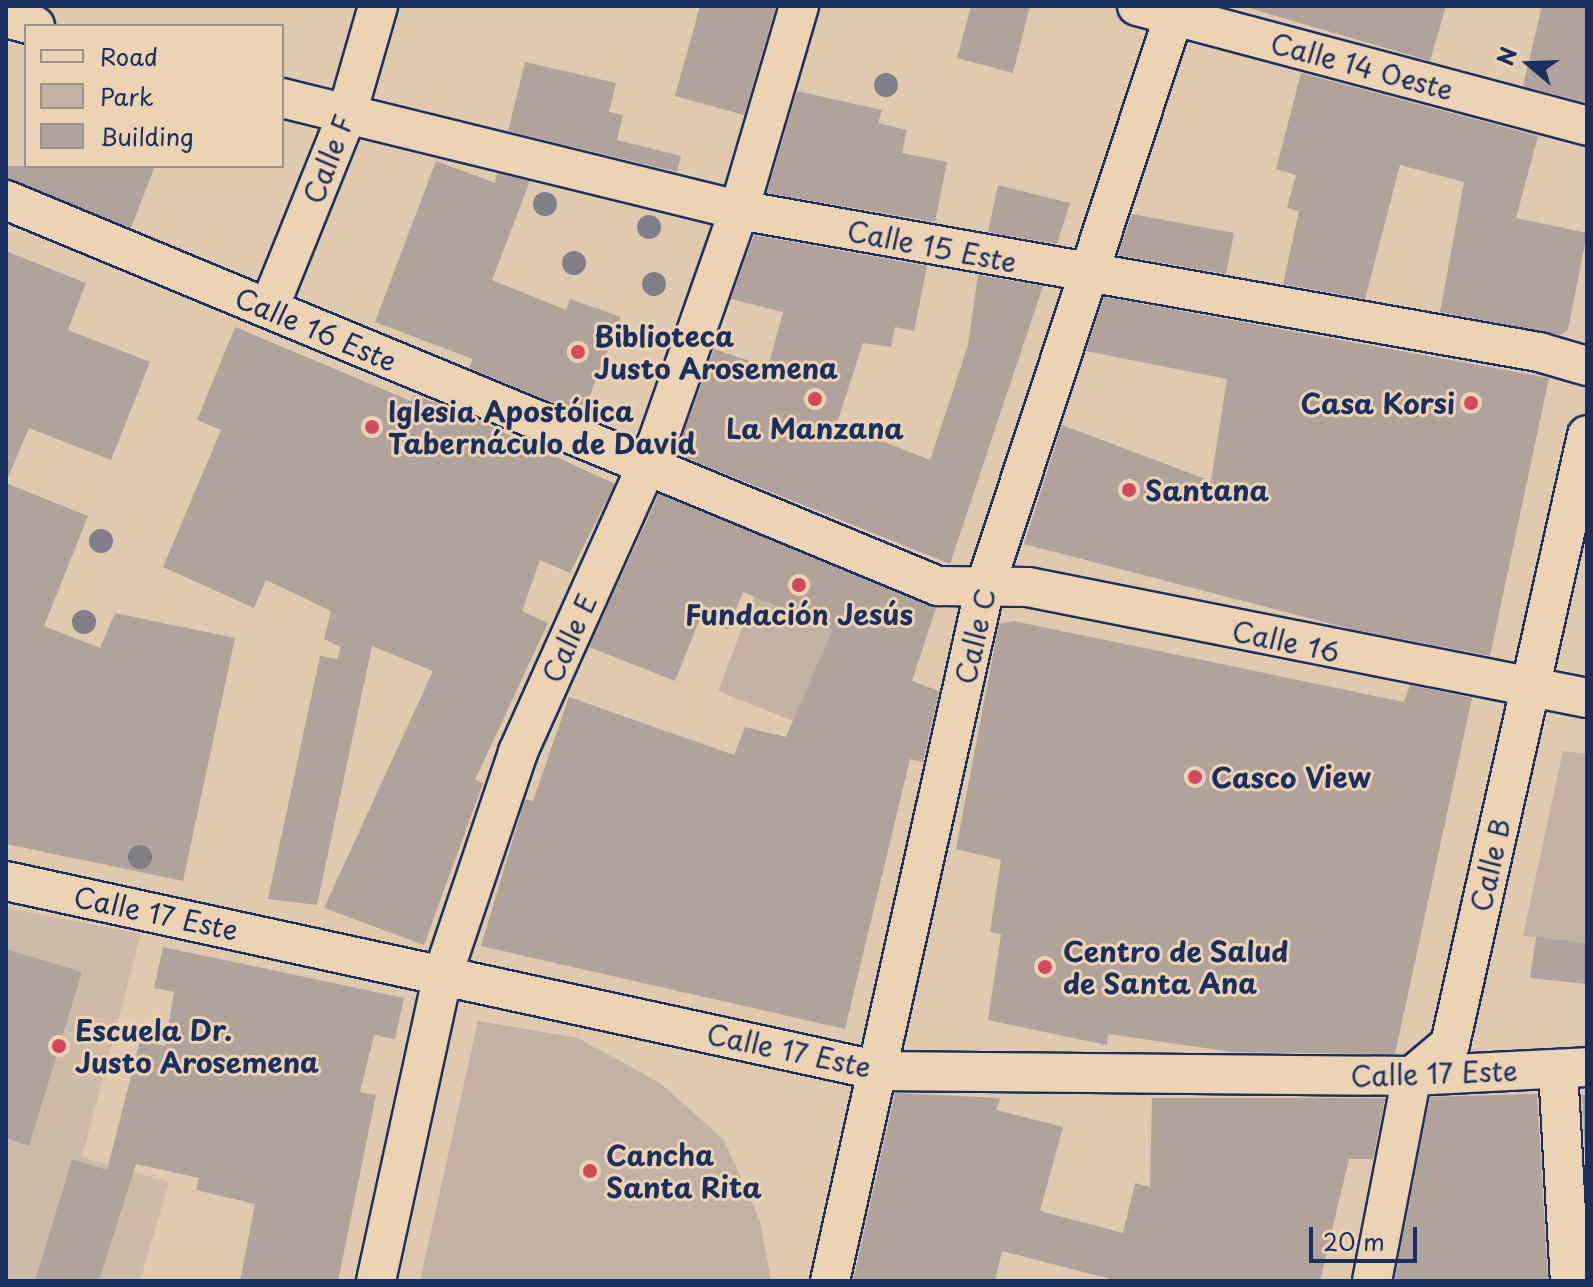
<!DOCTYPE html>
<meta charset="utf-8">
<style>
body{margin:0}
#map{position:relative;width:1593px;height:1287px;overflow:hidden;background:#dfc9af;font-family:"Playpen Sans",sans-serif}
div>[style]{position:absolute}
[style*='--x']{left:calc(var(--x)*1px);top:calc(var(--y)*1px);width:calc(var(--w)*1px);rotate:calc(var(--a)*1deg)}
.built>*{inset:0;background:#cdbba8}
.green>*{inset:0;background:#c2b2a3}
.building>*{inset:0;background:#afa39b}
.roads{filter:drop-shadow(2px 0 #1b2f5e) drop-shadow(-2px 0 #1b2f5e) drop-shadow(0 2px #1b2f5e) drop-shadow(0 -2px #1b2f5e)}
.minor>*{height:38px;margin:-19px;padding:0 19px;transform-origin:19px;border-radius:19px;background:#ecd3b4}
.trees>*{width:24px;height:24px;margin:-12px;border-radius:50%;background:#817f88}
.dots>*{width:22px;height:22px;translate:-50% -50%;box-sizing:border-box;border:4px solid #ecd3b4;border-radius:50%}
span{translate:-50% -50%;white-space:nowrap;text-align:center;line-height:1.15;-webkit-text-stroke:6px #ecd3b4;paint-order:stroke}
.street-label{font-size:28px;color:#1b2f5e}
.poi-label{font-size:28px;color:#1b2f5e;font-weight:700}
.left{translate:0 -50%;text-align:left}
.right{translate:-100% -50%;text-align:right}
.frame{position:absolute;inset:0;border:8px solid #1b2f5e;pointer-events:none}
.legend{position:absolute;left:24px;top:24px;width:260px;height:144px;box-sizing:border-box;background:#ecd3b4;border:2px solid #989192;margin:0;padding:10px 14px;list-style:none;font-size:24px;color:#1b2f5e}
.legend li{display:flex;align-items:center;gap:16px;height:40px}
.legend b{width:40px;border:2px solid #989192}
.north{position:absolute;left:1489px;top:24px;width:80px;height:80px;-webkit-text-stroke:6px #ecd3b4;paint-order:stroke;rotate:289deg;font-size:22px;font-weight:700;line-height:32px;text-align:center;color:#1b2f5e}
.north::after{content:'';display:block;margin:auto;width:28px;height:36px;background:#1b2f5e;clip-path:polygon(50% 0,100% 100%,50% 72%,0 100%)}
.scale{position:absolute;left:1309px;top:1227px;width:108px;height:36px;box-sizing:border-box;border:4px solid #1b2f5e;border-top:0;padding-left:10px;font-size:24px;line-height:28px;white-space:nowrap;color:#1b2f5e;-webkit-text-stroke:6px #ecd3b4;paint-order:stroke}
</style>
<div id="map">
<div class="built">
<i style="clip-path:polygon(6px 908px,141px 934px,82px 1157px,169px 1182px,140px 1281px,6px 1281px)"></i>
</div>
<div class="green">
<i style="clip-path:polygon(754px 597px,832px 630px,793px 721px,718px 691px)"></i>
<i style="clip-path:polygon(1563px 751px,1587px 754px,1587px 943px,1523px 936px)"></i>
<i style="clip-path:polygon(478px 1021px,578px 1038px,660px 1083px,724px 1140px,760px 1221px,771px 1281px,420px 1281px)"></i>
</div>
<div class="building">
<i style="clip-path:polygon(700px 6px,776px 6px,744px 115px,675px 96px)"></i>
<i style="clip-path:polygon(971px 6px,1030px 6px,1013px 73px,957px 58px)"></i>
<i style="clip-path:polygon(1242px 6px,1446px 6px,1430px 61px)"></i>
<i style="clip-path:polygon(1542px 6px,1587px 6px,1587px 103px,1523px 86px)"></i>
<i style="clip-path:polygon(525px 62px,616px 83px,609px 112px,623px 115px,617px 140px,681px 156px,677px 172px,508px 131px)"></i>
<i style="clip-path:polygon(1301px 73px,1538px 136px,1516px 218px,1587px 233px,1568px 330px,1560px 335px,1440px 312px,1464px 182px,1400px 165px,1365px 299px,1283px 284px,1299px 211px,1287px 208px,1296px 175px,1276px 169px)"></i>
<i style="clip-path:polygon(797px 91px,882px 110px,878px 123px,907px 130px,902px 153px,947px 162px,935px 222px,767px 193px)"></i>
<i style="clip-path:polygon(436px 161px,495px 183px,497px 173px,530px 181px,492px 280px,566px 310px,570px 299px,621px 317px,582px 415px,469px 368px,473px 359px,375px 322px)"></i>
<i style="clip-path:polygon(6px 166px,155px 166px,131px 228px,6px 178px)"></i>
<i style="clip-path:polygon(998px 185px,1070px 203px,1057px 244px,988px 232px)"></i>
<i style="clip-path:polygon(1132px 214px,1234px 233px,1226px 274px,1118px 255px)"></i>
<i style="clip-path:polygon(754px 235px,927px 266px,914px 331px,895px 327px,891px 347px,863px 343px,837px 423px,930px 460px,968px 345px,978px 275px,1043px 286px,950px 564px,676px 454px,714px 349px,768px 367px,783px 312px,731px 299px)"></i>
<i style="clip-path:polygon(6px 251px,86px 283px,68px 330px,150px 362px,111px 460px,29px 428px,6px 482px)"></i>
<i style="clip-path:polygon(1104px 297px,1549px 378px,1490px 656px,1351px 629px,1024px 544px,1062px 425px,1211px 481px,1227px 379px,1086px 351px)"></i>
<i style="clip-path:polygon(235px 327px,411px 401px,414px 395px,453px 409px,615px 484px,570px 573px,540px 560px,522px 611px,548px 623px,475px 780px,483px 783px,424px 945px,324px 908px,433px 671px,372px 646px,317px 905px,268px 899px,320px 656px,337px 659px,341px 647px,324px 639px,331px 611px,266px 580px,254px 608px,163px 567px,221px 430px,197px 420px)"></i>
<i style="clip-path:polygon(6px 483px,88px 516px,44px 626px,100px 648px,115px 613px,235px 638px,183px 881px,6px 844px)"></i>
<i style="clip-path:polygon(659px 494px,936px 608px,912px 681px,939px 691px,923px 762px,910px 759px,845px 1029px,481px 946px,525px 799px,533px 801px,569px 697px,734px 755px,745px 727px,786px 737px,832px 630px,743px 592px,728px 630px,700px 618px,675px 681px,589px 647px)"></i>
<i style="clip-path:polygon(1014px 621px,1404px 702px,1410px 685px,1472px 698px,1395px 1054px,1232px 1052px,1108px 1034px,1107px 1045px,988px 1020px,1001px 934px,990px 932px,1001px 860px,956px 849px,999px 624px)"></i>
<i style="clip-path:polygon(1536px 937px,1587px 943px,1587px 984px,1530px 978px)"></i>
<i style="clip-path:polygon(163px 947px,404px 998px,395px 1039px,374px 1035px,360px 1092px,376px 1095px,338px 1281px,240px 1281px,255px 1204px,196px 1190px,199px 1178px,136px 1164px,99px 1281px,35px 1281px,72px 1159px,107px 1170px,140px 1041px,165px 1046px,174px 992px,154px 988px)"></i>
<i style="clip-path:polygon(6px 949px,82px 972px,29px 1146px,6px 1138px)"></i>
<i style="clip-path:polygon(895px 1093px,1000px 1098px,996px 1110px,1063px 1127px,1040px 1211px,1123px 1233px,1135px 1183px,1150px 1187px,1152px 1098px,1385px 1098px,1373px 1159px,1349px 1159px,1320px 1281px,1118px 1281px,1002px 1251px,995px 1281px,853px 1281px)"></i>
<i style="clip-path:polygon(1537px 1094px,1548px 1281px,1394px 1281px,1430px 1097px)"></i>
<i style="clip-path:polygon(1582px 1095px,1587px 1095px,1587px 1192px)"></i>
</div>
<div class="roads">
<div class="minor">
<i style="--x:1137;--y:6;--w:466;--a:14.9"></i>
<i style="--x:6;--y:18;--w:30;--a:15"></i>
<i style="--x:282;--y:98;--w:471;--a:13.8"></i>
<i style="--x:739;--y:210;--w:813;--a:10.07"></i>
<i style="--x:1539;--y:352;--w:50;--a:16.3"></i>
<i style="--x:6;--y:200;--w:1009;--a:22.5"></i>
<i style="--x:938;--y:586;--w:90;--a:0.6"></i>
<i style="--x:1028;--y:587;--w:570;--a:11.23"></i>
<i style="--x:269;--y:308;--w:206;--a:-68"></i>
<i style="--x:346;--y:117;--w:116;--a:-73.9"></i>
<i style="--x:6;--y:881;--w:894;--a:12.26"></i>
<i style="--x:880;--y:1071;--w:532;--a:0.54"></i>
<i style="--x:1412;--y:1076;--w:175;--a:-2.9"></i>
<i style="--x:1558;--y:1069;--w:212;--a:86.8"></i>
<i style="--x:376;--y:1281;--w:314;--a:-77.7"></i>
<i style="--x:443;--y:974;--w:234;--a:-71.3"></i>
<i style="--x:518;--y:752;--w:339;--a:-65.8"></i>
<i style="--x:657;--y:443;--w:247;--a:-70.6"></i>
<i style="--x:739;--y:210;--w:213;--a:-73.6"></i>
<i style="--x:830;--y:1281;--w:711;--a:-77.41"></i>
<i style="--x:985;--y:587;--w:612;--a:-71.71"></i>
<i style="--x:1372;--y:1281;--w:209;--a:-79"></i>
<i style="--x:1412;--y:1076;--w:50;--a:-40.1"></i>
<i style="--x:1450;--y:1044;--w:624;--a:-77.32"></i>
</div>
</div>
<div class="trees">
<i style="left:886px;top:85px"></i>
<i style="left:545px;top:204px"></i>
<i style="left:649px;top:227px"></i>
<i style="left:574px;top:263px"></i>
<i style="left:654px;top:284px"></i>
<i style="left:101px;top:541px"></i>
<i style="left:84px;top:622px"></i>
<i style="left:140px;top:857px"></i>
</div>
<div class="dots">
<i style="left:578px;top:352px;background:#d1495b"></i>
<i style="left:815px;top:399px;background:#d1495b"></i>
<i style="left:1471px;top:403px;background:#d1495b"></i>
<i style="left:372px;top:427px;background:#d1495b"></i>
<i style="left:1129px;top:490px;background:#d1495b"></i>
<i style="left:799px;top:585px;background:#d1495b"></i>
<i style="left:1195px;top:777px;background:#d1495b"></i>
<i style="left:1045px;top:967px;background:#d1495b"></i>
<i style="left:59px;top:1046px;background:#d1495b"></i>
<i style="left:590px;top:1171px;background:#d1495b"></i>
</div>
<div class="street-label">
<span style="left:1362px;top:66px;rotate:15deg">Calle 14 Oeste</span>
<span style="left:328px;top:159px;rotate:-69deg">Calle F</span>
<span style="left:932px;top:246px;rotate:11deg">Calle 15 Este</span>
<span style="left:316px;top:329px;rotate:23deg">Calle 16 Este</span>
<span style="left:975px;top:636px;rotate:-77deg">Calle C</span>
<span style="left:569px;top:638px;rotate:-66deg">Calle E</span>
<span style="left:1286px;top:641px;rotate:12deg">Calle 16</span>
<span style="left:1490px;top:865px;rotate:-77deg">Calle B</span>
<span style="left:156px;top:913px;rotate:12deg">Calle 17 Este</span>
<span style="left:789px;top:1050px;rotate:12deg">Calle 17 Este</span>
<span style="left:1434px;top:1073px;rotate:-2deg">Calle 17 Este</span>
</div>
<div class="poi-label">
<span class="left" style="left:594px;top:352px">Biblioteca<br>Justo Arosemena</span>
<span class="right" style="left:1455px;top:403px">Casa Korsi</span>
<span class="left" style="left:388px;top:427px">Iglesia Apostólica<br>Tabernáculo de David</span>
<span style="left:815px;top:428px">La Manzana</span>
<span class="left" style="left:1145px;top:490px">Santana</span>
<span style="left:799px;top:614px">Fundación Jesús</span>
<span class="left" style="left:1211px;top:777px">Casco View</span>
<span class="left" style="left:1063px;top:967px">Centro de Salud<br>de Santa Ana</span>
<span class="left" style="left:75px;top:1046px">Escuela Dr.<br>Justo Arosemena</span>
<span class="left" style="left:606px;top:1171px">Cancha<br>Santa Rita</span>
</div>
<div class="frame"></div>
<ul class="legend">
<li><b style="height:10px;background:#ecd3b4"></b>Road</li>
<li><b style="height:22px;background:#c2b2a3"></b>Park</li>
<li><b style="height:22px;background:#afa39b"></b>Building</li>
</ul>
<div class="north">N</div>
<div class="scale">20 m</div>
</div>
